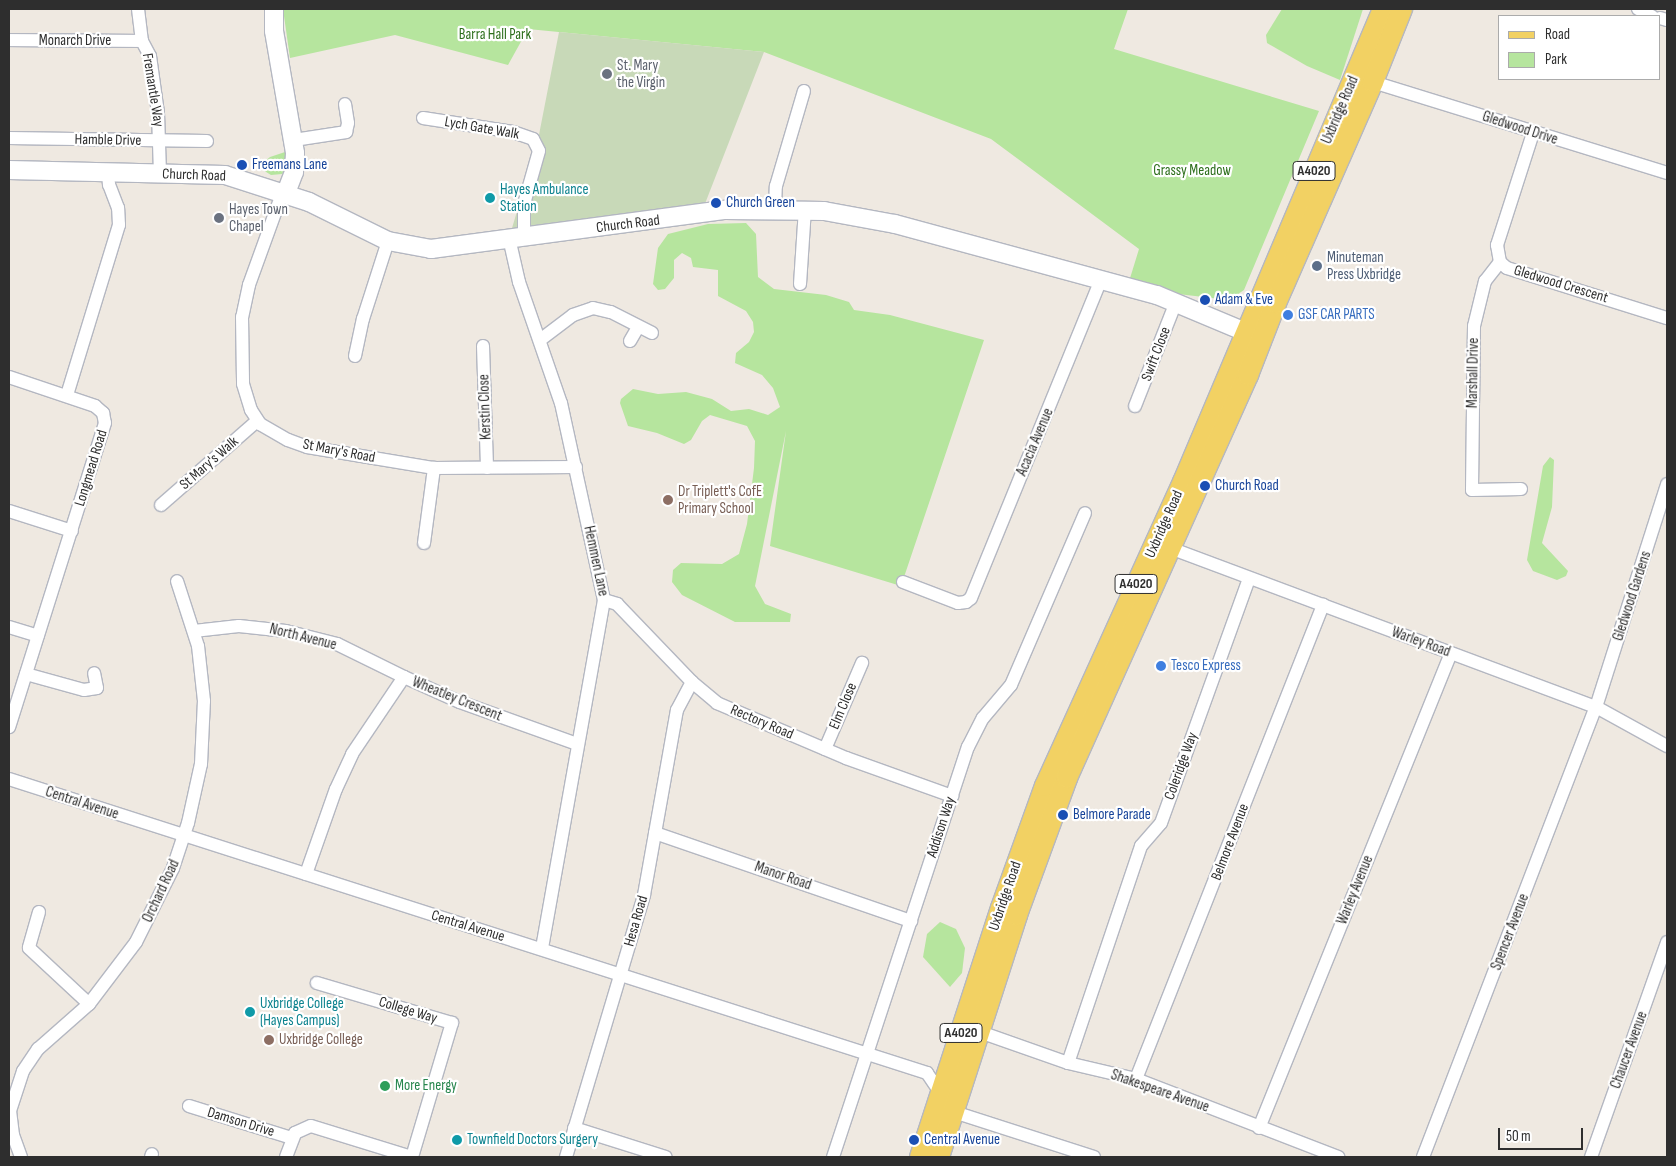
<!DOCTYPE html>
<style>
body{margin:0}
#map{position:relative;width:1676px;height:1166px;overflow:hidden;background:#efe9e1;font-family:"Sofia Sans Condensed",sans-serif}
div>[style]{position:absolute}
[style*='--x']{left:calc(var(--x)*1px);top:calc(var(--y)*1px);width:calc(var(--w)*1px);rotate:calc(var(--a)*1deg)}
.green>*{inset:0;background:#b6e59e}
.cemetery>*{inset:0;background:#c8d9b8}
.roads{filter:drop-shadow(1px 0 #b4b7c1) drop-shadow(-1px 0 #b4b7c1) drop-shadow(0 1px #b4b7c1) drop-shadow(0 -1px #b4b7c1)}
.street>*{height:12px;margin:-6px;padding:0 6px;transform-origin:6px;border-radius:6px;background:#fff}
.secondary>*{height:18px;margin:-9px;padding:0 9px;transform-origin:9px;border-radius:9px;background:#fff}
.primary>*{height:20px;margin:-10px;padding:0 10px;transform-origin:10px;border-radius:10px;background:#f2d163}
.dots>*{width:14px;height:14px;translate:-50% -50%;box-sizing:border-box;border:2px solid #fff;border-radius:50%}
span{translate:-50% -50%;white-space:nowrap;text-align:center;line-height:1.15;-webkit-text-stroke:4.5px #fff;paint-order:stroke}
.shield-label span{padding:1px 4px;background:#fff;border:1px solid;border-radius:4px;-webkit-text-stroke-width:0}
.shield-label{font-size:14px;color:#2e2e2e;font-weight:700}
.park-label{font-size:15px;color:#2c6e1b}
.street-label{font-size:15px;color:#2e2e2e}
.worship-label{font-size:15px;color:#5b616d}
.left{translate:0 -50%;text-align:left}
.transit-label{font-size:15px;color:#164399}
.culture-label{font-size:15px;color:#0d838f}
.service-label{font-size:15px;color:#4e5e75}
.shop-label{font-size:15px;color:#366cbe}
.education-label{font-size:15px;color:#785e54}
.leisure-label{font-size:15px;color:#27864d}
.frame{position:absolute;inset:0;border:10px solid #2e2e2e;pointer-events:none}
.legend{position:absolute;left:1498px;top:15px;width:162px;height:65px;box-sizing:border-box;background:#fff;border:1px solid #ababab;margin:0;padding:6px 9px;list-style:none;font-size:15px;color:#2e2e2e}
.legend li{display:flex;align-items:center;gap:10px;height:25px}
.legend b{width:25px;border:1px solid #ababab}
.scale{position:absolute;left:1498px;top:1128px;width:85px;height:22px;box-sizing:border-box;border:2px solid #2e2e2e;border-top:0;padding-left:6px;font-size:15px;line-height:18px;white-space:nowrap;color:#2e2e2e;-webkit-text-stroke:4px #fff;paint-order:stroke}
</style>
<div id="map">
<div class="green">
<i style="clip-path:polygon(283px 9px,1128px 9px,1114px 49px,1319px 111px,1244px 290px,1229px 300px,1127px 288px,1139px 249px,991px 139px,764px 52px,528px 29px,508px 65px,395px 35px,290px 58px)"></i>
<i style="clip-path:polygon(1282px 9px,1363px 9px,1340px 80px,1307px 66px,1267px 43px,1266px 35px)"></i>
<i style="clip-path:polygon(285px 152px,285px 169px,282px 174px,271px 175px,258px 167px,270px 157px)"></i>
<i style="clip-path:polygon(746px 223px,756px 234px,758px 277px,774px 289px,826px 295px,849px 302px,854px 310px,890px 315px,984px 340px,901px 586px,770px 546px,786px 431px,755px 586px,765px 604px,791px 614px,790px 622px,735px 622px,682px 595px,672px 582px,673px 570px,681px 563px,722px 564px,739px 554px,747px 524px,754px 468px,755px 441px,747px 426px,710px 415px,702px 421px,691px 440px,684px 444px,657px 433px,628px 426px,620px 403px,621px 399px,633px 389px,658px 394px,686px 392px,712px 399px,731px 411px,749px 409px,768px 415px,780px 407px,773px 388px,762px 375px,735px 363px,736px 353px,749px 342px,754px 332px,753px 322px,746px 311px,718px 296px,718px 270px,693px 267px,691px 258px,682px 253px,674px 260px,674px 278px,665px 289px,658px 290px,653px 284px,658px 248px,668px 234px,708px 224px)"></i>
<i style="clip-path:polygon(1550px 457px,1554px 460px,1552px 507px,1542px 543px,1568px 571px,1566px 576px,1557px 580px,1533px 571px,1527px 560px,1543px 466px)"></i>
<i style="clip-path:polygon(940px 922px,956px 929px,965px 948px,962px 973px,950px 987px,923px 957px,927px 934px)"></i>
</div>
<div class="cemetery">
<i style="clip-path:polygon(559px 32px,764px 52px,701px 214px,509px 238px,537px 145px)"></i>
</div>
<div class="roads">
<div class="street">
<i style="--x:138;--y:9;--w:32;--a:83"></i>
<i style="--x:142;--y:41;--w:17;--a:62"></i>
<i style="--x:150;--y:56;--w:58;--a:82"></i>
<i style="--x:158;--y:113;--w:60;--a:88.1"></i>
<i style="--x:1638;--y:9;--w:16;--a:27"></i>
<i style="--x:1660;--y:18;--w:7;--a:16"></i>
<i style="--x:9;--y:40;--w:133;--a:0.4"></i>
<i style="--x:1373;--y:82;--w:308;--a:17.2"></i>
<i style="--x:423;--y:118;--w:91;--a:8.8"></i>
<i style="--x:513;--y:132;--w:21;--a:19"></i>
<i style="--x:533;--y:139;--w:13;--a:63"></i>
<i style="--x:539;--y:151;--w:55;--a:105.8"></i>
<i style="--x:524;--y:204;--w:31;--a:90"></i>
<i style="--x:1533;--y:133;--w:118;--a:107.8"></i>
<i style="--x:1497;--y:245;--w:17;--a:80"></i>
<i style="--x:1500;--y:262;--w:9;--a:41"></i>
<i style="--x:1507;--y:268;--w:168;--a:17.4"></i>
<i style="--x:9;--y:138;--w:198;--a:0.9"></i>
<i style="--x:294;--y:140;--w:53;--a:-8.7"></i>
<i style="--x:346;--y:132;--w:9;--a:-77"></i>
<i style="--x:348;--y:123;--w:19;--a:-99"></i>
<i style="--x:283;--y:191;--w:100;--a:109.9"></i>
<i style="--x:249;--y:285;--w:33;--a:102"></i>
<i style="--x:242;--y:317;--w:67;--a:89.1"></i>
<i style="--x:243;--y:384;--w:27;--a:73"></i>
<i style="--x:251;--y:410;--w:17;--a:57"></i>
<i style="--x:260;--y:424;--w:32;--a:30"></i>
<i style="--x:288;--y:440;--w:20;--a:20"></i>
<i style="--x:307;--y:447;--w:129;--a:9.4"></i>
<i style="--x:434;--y:468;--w:142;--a:-0.4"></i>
<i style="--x:775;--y:209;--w:23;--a:-88"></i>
<i style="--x:776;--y:186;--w:99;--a:-73.6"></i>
<i style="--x:509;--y:238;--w:45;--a:77.2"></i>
<i style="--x:519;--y:282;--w:128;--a:70.9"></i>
<i style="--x:561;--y:403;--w:202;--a:77.7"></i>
<i style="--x:604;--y:600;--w:353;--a:100.1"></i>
<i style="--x:1500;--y:262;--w:24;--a:128"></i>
<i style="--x:1485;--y:281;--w:46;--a:103.7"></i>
<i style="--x:1474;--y:326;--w:164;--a:90.7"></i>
<i style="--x:1472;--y:490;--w:49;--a:-1.2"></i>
<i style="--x:800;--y:284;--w:75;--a:-86.2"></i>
<i style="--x:540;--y:340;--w:41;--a:-37.1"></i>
<i style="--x:573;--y:315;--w:21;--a:-19"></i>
<i style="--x:593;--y:308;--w:18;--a:13"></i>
<i style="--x:611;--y:312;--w:46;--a:27.1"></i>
<i style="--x:630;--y:341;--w:16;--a:-60"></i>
<i style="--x:483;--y:346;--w:122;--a:88.1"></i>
<i style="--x:355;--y:356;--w:38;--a:-78"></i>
<i style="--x:363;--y:319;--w:82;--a:-72.2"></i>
<i style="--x:9;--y:377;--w:91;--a:18.6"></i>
<i style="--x:95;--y:406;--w:11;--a:41"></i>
<i style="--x:103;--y:413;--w:10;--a:79"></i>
<i style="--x:105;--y:423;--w:319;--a:107.5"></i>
<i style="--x:67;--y:395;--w:178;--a:-73"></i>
<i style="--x:119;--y:225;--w:17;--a:-93"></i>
<i style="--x:118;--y:208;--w:25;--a:-111"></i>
<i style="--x:109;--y:185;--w:12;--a:-95"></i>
<i style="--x:1135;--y:406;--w:112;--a:-68.5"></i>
<i style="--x:161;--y:505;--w:128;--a:-41.2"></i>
<i style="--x:9;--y:511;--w:66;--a:17.6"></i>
<i style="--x:424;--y:543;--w:76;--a:-82.4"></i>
<i style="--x:1170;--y:548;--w:455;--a:20.5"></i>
<i style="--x:1596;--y:707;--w:81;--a:28.8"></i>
<i style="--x:903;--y:582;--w:59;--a:20.9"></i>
<i style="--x:958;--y:603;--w:8;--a:-7"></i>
<i style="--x:966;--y:602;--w:6;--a:-39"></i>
<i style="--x:971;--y:598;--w:344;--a:-67.8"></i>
<i style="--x:604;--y:600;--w:14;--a:17"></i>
<i style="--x:617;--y:604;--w:108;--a:46.1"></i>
<i style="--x:692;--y:682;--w:33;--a:40"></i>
<i style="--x:717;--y:703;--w:140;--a:23.1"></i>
<i style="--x:846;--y:758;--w:113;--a:19.7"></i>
<i style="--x:9;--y:627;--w:30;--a:17"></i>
<i style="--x:194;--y:631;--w:45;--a:-6.3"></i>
<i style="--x:239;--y:626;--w:47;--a:6.1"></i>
<i style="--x:286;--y:631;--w:53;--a:14.3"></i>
<i style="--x:337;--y:644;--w:75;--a:26.2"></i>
<i style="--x:26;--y:674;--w:60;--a:15.4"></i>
<i style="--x:84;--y:690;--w:13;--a:-9"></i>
<i style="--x:97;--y:688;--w:15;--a:-101"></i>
<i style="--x:825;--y:749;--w:94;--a:-66.7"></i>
<i style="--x:9;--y:779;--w:964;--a:17.76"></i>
<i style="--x:927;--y:1073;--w:25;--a:56"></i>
<i style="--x:655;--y:833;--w:271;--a:19"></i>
<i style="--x:306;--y:874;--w:90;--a:-70.6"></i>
<i style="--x:336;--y:789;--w:38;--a:-65"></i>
<i style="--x:352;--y:754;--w:93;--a:-56"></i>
<i style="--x:404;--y:677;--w:61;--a:24.1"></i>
<i style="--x:460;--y:702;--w:124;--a:19.7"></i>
<i style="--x:39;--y:912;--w:37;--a:106"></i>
<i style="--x:29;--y:948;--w:82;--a:43"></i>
<i style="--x:980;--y:1032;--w:93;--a:19.4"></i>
<i style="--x:1068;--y:1063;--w:70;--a:13.2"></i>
<i style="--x:1136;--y:1079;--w:217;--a:21.1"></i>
<i style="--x:1068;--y:1063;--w:229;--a:-71.4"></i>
<i style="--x:1141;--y:846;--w:30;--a:-49"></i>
<i style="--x:1161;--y:823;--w:260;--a:-70.2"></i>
<i style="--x:1136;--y:1079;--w:510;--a:-68.47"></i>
<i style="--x:189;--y:1106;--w:108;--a:17.3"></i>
<i style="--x:954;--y:1112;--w:147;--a:17.8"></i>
<i style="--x:574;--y:1128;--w:96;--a:17.5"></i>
<i style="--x:1259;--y:1128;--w:512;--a:-67.99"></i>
<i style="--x:21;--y:1157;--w:23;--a:-110"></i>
<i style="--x:13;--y:1135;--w:24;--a:-97"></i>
<i style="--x:10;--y:1111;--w:42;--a:-72"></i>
<i style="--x:23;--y:1071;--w:27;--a:-56"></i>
<i style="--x:38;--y:1049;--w:68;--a:-41.4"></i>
<i style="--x:89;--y:1004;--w:78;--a:-52.8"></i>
<i style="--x:136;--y:942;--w:83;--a:-63.4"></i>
<i style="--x:173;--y:868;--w:47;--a:-71.6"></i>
<i style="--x:188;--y:823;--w:60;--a:-77.6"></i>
<i style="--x:201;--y:764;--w:63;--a:-87.3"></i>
<i style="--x:204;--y:701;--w:55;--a:-96.2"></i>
<i style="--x:198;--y:646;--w:68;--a:-107.9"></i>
<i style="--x:151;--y:1157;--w:3;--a:-72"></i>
<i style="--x:286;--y:1157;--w:26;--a:-69"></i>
<i style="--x:295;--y:1133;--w:17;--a:-24"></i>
<i style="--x:311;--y:1126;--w:106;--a:17.1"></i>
<i style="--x:412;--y:1157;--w:140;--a:-73.4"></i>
<i style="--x:452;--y:1023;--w:141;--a:-163.5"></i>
<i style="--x:566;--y:1157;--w:273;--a:-73.4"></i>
<i style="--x:644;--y:895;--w:188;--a:-79.9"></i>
<i style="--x:677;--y:710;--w:32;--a:-62"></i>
<i style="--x:833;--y:1157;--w:432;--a:-71.8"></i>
<i style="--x:968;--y:747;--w:33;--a:-63"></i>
<i style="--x:983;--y:718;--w:43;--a:-49.7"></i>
<i style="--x:1011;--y:685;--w:187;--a:-66.7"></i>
<i style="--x:1423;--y:1157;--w:482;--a:-69"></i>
<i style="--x:1596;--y:707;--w:234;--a:-72.3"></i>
<i style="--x:1591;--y:1157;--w:228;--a:-70.5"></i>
</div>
<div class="secondary">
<i style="--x:274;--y:9;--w:22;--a:90"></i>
<i style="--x:274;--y:31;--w:124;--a:80.2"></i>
<i style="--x:295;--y:153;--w:19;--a:93"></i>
<i style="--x:294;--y:172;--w:22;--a:111"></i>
<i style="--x:9;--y:170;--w:216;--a:1.3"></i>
<i style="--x:225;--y:175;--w:88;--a:17.8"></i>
<i style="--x:309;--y:202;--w:88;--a:26.3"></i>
<i style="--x:388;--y:241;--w:44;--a:10.5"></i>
<i style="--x:431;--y:249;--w:297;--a:-7.6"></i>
<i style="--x:725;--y:210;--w:99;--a:0.6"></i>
<i style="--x:824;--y:211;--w:72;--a:10.4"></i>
<i style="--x:895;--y:224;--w:271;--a:15.2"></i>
<i style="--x:1157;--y:295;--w:112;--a:22.7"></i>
</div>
<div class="primary">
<i style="--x:920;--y:1157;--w:262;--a:-72"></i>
<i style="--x:1001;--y:908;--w:130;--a:-70.2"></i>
<i style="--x:1045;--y:786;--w:334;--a:-65.6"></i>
<i style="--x:1183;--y:482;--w:514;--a:-67.08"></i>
<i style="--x:939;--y:1157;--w:254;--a:-72.1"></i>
<i style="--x:1017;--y:915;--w:146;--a:-69.9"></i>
<i style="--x:1067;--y:778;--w:442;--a:-65.8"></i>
<i style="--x:1248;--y:375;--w:77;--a:-68.7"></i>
<i style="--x:1276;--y:303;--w:241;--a:-66.3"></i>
<i style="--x:1373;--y:82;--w:79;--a:-68.3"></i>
</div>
</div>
<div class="dots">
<i style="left:607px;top:74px;background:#6b7280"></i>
<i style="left:242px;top:165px;background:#1a4fb4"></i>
<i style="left:490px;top:198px;background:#0f9aa8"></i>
<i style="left:716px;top:203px;background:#1a4fb4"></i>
<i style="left:219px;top:218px;background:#6b7280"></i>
<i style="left:1317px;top:266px;background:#5c6f8a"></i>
<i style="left:1205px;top:300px;background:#1a4fb4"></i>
<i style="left:1288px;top:315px;background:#3f7fe0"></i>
<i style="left:1205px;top:486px;background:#1a4fb4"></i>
<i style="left:668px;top:500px;background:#8d6e63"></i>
<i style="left:1161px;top:666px;background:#3f7fe0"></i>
<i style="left:1063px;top:815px;background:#1a4fb4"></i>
<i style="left:250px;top:1012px;background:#0f9aa8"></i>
<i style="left:269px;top:1040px;background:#8d6e63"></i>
<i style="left:385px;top:1086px;background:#2e9e5b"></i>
<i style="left:457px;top:1140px;background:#0f9aa8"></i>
<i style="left:914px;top:1140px;background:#1a4fb4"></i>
</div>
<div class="shield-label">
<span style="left:1314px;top:171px">A4020</span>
<span style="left:1136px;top:584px">A4020</span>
<span style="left:961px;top:1033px">A4020</span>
</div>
<div class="park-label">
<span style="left:495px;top:35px">Barra Hall Park</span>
<span style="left:1192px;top:171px">Grassy Meadow</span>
</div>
<div class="street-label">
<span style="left:75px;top:41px">Monarch Drive</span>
<span style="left:153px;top:90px;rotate:81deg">Fremantle Way</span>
<span style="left:1340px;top:110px;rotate:-67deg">Uxbridge Road</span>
<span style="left:482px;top:128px;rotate:10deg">Lych Gate Walk</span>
<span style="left:1520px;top:128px;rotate:18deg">Gledwood Drive</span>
<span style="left:108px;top:140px;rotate:1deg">Hamble Drive</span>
<span style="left:194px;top:175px;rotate:2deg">Church Road</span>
<span style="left:628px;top:224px;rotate:-7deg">Church Road</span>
<span style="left:1561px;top:284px;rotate:17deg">Gledwood Crescent</span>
<span style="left:1156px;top:354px;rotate:-69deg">Swift Close</span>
<span style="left:1473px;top:373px;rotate:-89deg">Marshall Drive</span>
<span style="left:485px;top:407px;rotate:-92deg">Kerstin Close</span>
<span style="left:1035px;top:442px;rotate:-67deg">Acacia Avenue</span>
<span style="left:339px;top:451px;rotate:11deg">St Mary's Road</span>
<span style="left:209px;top:463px;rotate:-41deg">St Mary's Walk</span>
<span style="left:91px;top:468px;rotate:-73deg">Longmead Road</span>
<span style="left:1164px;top:524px;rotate:-66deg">Uxbridge Road</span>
<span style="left:596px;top:561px;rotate:78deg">Hemmen Lane</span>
<span style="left:1632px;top:596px;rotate:-72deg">Gledwood Gardens</span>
<span style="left:303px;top:637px;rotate:14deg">North Avenue</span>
<span style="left:1421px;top:642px;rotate:20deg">Warley Road</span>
<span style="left:457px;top:699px;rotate:22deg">Wheatley Crescent</span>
<span style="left:843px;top:706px;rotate:-67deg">Elm Close</span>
<span style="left:762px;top:722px;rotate:23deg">Rectory Road</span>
<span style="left:1181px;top:766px;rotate:-70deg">Coleridge Way</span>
<span style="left:82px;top:803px;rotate:18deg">Central Avenue</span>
<span style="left:941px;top:827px;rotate:-72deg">Addison Way</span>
<span style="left:1230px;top:842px;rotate:-69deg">Belmore Avenue</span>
<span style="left:783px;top:876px;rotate:19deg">Manor Road</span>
<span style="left:1355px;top:890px;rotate:-68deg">Warley Avenue</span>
<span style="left:161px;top:891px;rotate:-65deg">Orchard Road</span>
<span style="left:1005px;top:896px;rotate:-71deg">Uxbridge Road</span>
<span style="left:636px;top:921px;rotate:-74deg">Hesa Road</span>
<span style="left:468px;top:926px;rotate:17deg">Central Avenue</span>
<span style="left:1510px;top:932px;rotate:-69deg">Spencer Avenue</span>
<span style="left:408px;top:1010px;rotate:17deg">College Way</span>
<span style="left:1629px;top:1050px;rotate:-70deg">Chaucer Avenue</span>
<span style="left:1160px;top:1091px;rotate:19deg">Shakespeare Avenue</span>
<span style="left:241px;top:1122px;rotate:17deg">Damson Drive</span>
</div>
<div class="worship-label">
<span class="left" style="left:617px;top:74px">St. Mary<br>the Virgin</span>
<span class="left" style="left:229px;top:218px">Hayes Town<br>Chapel</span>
</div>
<div class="transit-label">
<span class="left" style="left:252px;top:165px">Freemans Lane</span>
<span class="left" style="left:726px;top:203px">Church Green</span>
<span class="left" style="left:1215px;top:300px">Adam &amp; Eve</span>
<span class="left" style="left:1215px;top:486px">Church Road</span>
<span class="left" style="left:1073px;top:815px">Belmore Parade</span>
<span class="left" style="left:924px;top:1140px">Central Avenue</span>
</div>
<div class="culture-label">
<span class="left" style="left:500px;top:198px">Hayes Ambulance<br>Station</span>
<span class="left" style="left:260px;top:1012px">Uxbridge College<br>(Hayes Campus)</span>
<span class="left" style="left:467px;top:1140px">Townfield Doctors Surgery</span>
</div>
<div class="service-label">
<span class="left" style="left:1327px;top:266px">Minuteman<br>Press Uxbridge</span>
</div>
<div class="shop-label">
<span class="left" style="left:1298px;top:315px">GSF CAR PARTS</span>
<span class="left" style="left:1171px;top:666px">Tesco Express</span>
</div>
<div class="education-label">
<span class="left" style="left:678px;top:500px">Dr Triplett's CofE<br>Primary School</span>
<span class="left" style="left:279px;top:1040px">Uxbridge College</span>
</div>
<div class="leisure-label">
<span class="left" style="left:395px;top:1086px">More Energy</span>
</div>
<div class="frame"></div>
<ul class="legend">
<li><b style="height:6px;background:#f2d163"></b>Road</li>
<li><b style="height:14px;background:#b6e59e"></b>Park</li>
</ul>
<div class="scale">50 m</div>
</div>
